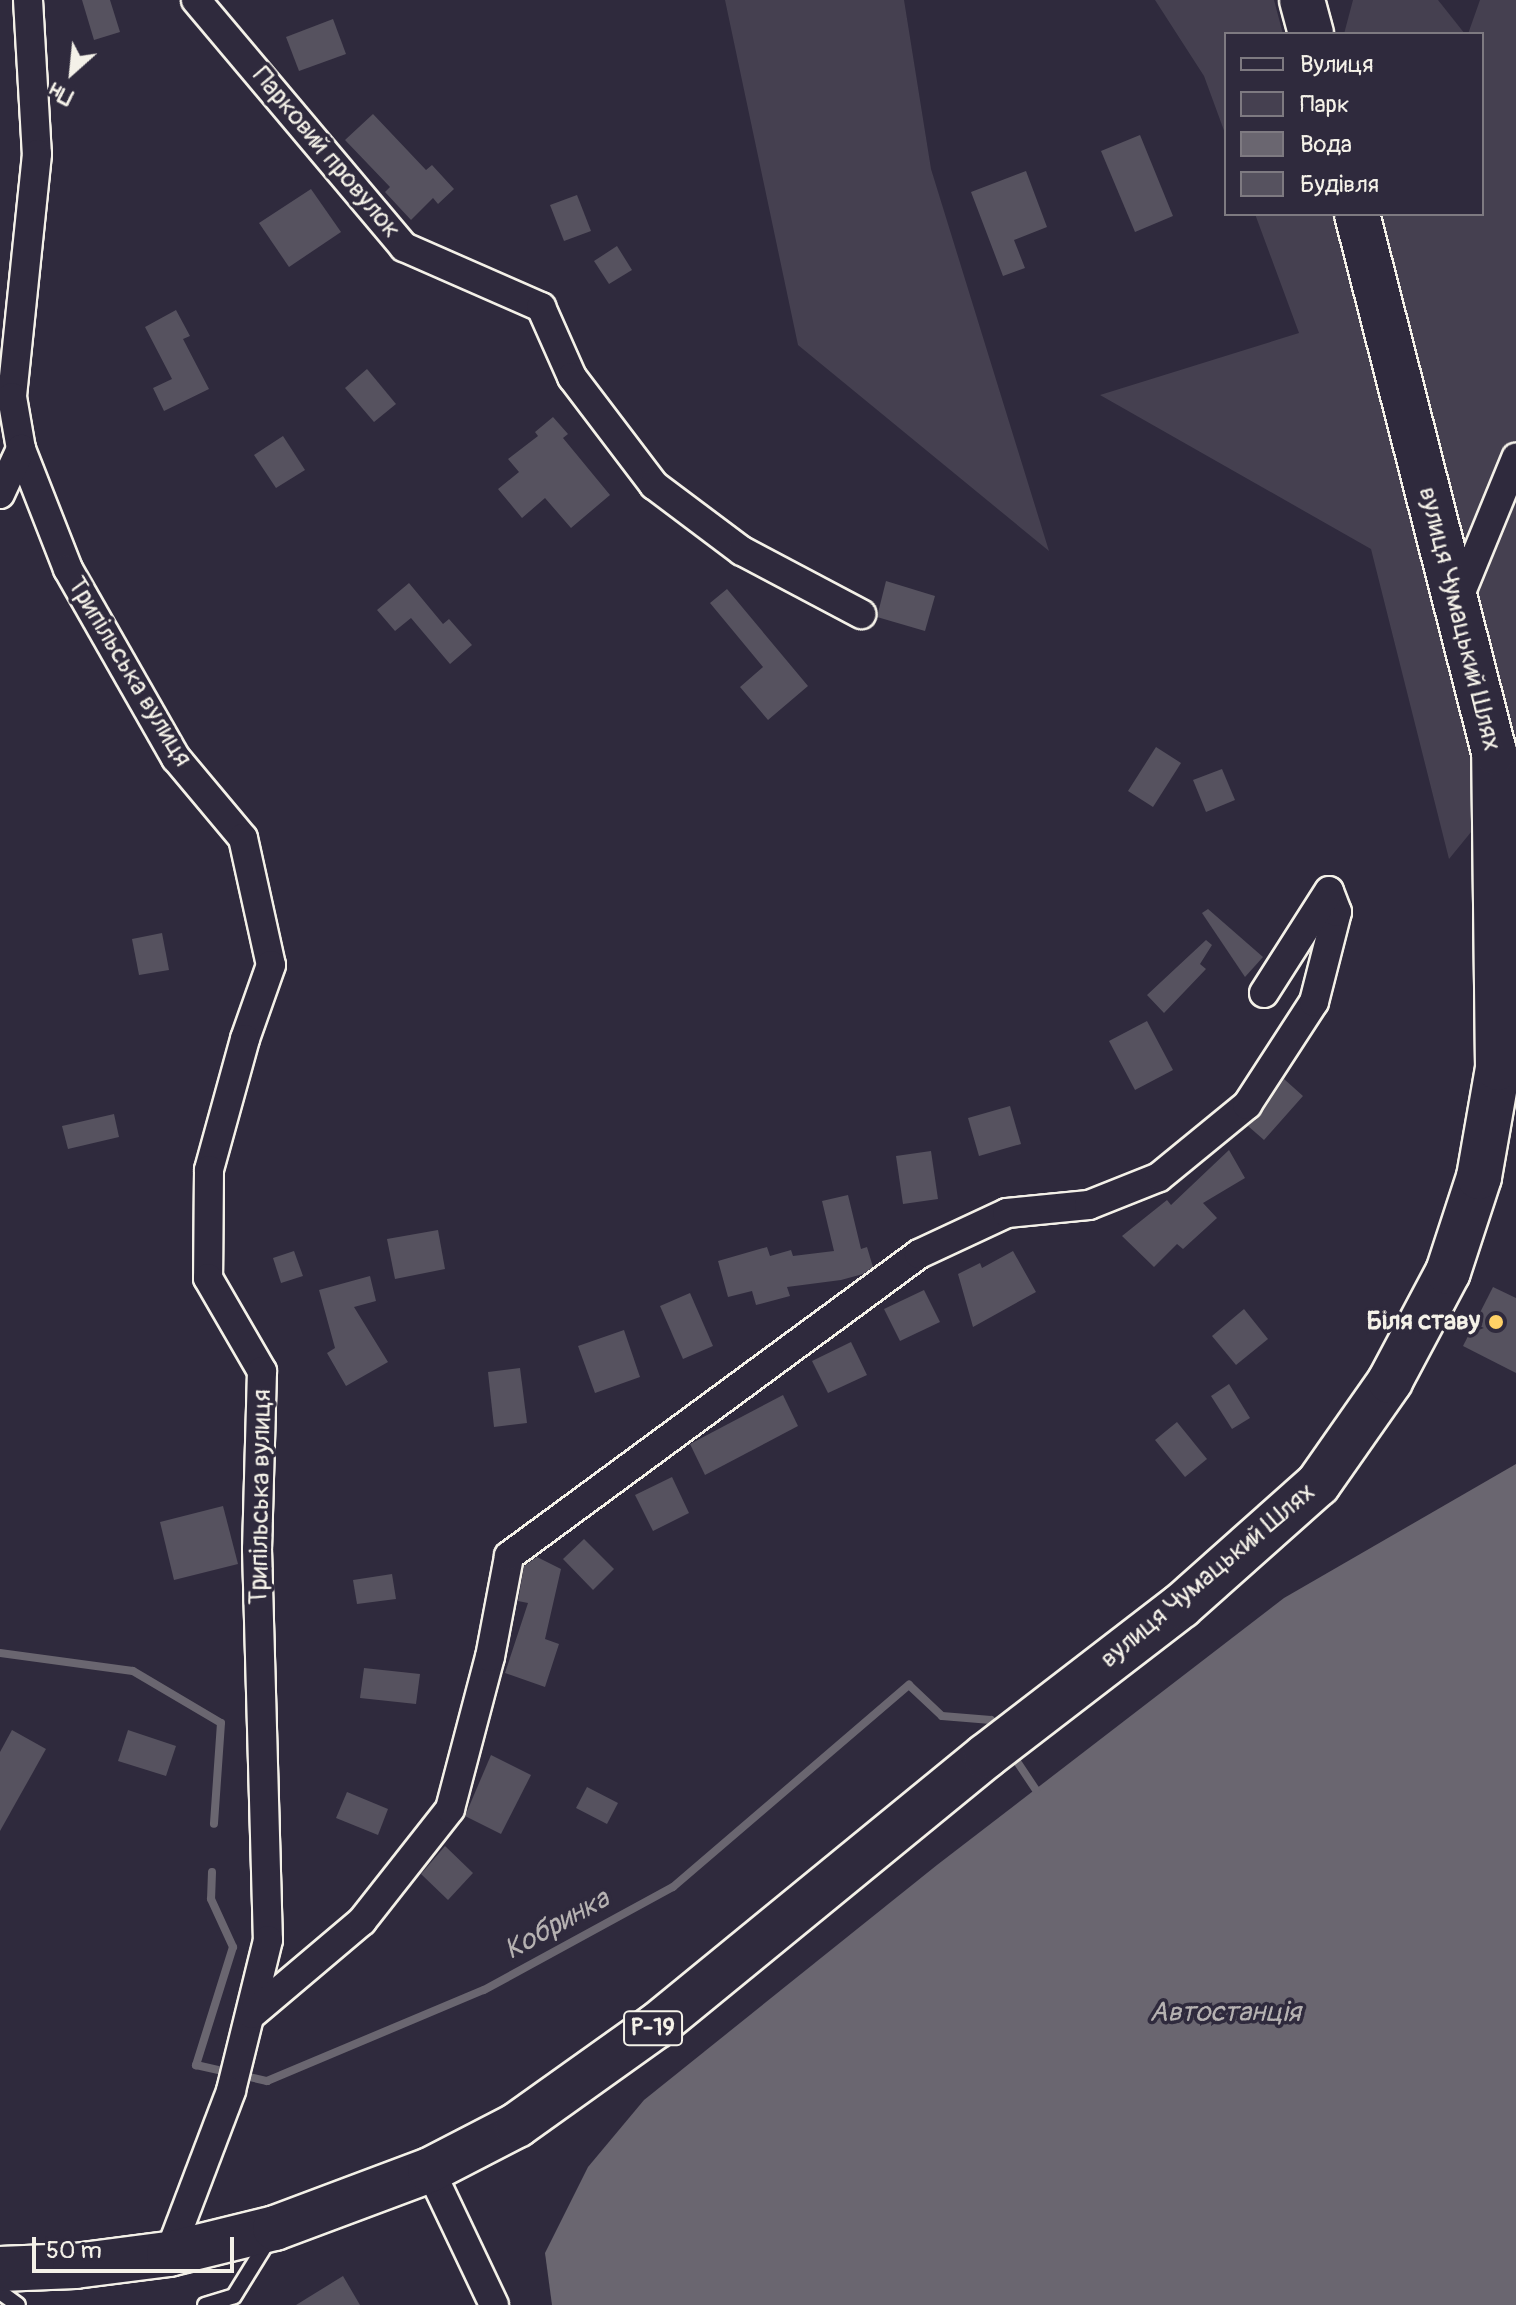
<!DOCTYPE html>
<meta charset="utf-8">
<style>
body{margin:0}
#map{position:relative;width:1516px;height:2305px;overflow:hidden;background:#2f2a3d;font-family:Pangolin,sans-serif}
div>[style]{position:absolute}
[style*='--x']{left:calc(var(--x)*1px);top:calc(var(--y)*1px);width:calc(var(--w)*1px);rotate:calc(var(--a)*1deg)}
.green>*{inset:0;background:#454050}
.water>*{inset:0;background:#6a6670}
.stream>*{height:8px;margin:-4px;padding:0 4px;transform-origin:4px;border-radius:4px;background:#6a6670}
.building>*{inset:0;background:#56525f}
.roads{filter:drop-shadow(2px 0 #f4f1e8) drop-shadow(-2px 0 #f4f1e8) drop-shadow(0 2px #f4f1e8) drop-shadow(0 -2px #f4f1e8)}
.service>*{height:14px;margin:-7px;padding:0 7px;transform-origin:7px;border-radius:7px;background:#2f2a3d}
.minor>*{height:28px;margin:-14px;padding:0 14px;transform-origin:14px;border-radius:14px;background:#2f2a3d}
.primary>*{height:44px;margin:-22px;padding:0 22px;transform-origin:22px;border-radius:22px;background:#2f2a3d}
.dots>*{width:22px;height:22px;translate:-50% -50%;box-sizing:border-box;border:4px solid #2f2a3d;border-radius:50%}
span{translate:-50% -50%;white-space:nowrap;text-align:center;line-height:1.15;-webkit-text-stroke:7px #2f2a3d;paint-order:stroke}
.shield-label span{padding:2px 6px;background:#2f2a3d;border:2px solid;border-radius:6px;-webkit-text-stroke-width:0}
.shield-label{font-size:24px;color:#f4f1e8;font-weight:700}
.street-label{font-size:26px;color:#f4f1e8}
.poi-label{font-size:26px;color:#f4f1e8;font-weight:700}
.right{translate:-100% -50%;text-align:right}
.water-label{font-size:28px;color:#b6b2b2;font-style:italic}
.legend{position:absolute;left:1224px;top:32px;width:260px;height:184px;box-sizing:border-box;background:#2f2a3d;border:2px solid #7e7a81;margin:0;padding:10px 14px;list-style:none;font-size:24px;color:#f4f1e8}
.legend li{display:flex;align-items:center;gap:16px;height:40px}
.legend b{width:40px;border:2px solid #7e7a81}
.north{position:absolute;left:32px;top:32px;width:80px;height:80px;-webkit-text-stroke:6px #2f2a3d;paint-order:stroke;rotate:207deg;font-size:22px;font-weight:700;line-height:32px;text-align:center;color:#f4f1e8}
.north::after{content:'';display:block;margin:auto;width:28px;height:36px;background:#f4f1e8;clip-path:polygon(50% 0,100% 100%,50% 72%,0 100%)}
.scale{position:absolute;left:32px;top:2237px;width:202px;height:36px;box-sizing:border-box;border:4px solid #f4f1e8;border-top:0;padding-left:10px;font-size:24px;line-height:28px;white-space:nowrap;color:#f4f1e8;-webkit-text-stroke:6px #2f2a3d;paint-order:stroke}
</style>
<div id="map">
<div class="green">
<i style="clip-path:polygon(725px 0,904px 0,931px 169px,1049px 551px,798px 345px)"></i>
<i style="clip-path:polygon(1155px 0,1274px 0,1283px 34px,1226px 34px,1226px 136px,1204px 76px)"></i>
<i style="clip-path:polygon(1353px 0,1438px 0,1465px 34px,1344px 34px)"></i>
<i style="clip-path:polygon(1480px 0,1516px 0,1516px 777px,1449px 859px,1371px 549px,1100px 395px,1299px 333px,1255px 214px,1482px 214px,1482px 34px,1468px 34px)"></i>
</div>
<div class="water">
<i style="clip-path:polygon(1516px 1464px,1516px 2305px,552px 2305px,545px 2253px,588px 2167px,644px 2100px,937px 1865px,1284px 1598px)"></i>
</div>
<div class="stream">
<i style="--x:0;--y:1653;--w:134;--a:7.7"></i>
<i style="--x:133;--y:1671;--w:102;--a:30.6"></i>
<i style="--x:221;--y:1723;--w:101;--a:94"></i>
<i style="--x:1012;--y:1754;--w:43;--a:56.3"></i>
<i style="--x:212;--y:1872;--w:27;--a:92"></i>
<i style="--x:211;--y:1899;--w:53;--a:65.4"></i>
<i style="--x:233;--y:1947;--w:124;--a:107.4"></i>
<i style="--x:196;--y:2065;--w:73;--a:12.7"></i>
<i style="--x:267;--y:2081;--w:235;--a:-22.8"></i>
<i style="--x:484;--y:1990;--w:215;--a:-28.6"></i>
<i style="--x:673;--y:1887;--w:311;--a:-40.6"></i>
<i style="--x:909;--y:1685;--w:45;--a:43.2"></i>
<i style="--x:942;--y:1716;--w:49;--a:4.7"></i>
<i style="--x:991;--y:1720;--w:14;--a:60"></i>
</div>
<div class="building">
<i style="clip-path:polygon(82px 0,110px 0,120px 32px,94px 40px)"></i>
<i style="clip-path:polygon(333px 19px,346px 54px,299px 71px,286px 37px)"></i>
<i style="clip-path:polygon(373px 114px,426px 170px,432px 165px,454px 189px,438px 204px,433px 198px,411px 220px,385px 192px,390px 187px,345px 140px)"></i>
<i style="clip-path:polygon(1140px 135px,1173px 216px,1135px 232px,1101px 151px)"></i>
<i style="clip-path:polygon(1026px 171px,1047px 227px,1014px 240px,1025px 268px,1003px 276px,971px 192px)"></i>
<i style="clip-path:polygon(311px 189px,341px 232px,289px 267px,259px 223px)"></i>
<i style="clip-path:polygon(577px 195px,591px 231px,564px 241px,550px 205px)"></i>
<i style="clip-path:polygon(617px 246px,632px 270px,609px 284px,594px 261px)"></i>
<i style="clip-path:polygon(176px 310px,190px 336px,183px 339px,209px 389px,164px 411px,153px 388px,172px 379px,145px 327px)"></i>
<i style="clip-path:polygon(367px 369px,396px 404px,374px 422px,345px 388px)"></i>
<i style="clip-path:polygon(553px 417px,568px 434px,563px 438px,610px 495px,571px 528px,545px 498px,522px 518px,498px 489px,519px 472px,508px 459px,538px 436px,535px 432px)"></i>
<i style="clip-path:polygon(283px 436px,305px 470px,276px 488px,254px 455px)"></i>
<i style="clip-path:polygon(886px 581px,935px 596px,925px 631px,877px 617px)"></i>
<i style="clip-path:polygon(409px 583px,443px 624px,449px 619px,472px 645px,450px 664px,411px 618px,395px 631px,377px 610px)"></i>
<i style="clip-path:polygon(727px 589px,808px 686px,768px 720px,740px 687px,763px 667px,710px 603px)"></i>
<i style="clip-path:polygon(1156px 747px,1181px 763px,1153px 807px,1128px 791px)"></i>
<i style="clip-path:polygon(1222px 769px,1235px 800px,1206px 812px,1193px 780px)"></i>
<i style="clip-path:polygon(1208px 909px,1263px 957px,1245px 977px,1202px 913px)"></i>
<i style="clip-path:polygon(162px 933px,169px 970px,139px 975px,132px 939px)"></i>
<i style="clip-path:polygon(1206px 940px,1212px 945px,1200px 964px,1206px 969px,1164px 1013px,1147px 995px)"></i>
<i style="clip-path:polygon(1147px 1021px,1173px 1070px,1135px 1090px,1109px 1041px)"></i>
<i style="clip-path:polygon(1284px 1079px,1303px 1096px,1264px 1140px,1248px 1126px,1261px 1114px)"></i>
<i style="clip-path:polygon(1010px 1106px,1021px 1144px,979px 1156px,968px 1118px)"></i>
<i style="clip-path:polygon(114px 1114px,119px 1137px,68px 1149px,62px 1126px)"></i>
<i style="clip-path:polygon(1229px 1150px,1245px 1178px,1203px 1203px,1217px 1218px,1183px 1249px,1177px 1244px,1154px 1267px,1122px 1236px,1167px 1200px,1171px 1205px)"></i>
<i style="clip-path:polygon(931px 1151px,938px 1199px,903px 1204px,896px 1156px)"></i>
<i style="clip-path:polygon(848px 1195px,861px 1249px,867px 1247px,873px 1267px,863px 1274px,841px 1280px,787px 1287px,790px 1296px,756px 1305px,752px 1291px,728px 1297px,718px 1261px,767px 1247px,770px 1256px,791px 1250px,793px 1256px,834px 1251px,822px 1201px)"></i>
<i style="clip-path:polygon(438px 1230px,445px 1269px,395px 1279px,387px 1239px)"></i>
<i style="clip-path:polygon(294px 1251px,303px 1276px,281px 1283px,273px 1258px)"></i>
<i style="clip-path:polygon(1013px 1251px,1036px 1292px,973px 1327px,958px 1274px,980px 1263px,982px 1268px)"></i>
<i style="clip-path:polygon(370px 1276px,376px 1301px,354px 1307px,388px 1362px,346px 1386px,327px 1353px,335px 1348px,319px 1290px)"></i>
<i style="clip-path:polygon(1493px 1287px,1516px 1298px,1516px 1373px,1463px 1346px)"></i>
<i style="clip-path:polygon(924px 1290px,940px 1322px,900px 1341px,884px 1309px)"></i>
<i style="clip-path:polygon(690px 1293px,713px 1346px,683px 1359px,660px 1306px)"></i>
<i style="clip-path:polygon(1244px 1309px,1268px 1339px,1236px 1365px,1212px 1336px)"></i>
<i style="clip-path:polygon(624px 1330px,640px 1377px,595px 1393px,578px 1346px)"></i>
<i style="clip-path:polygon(851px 1342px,867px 1375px,828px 1393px,812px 1361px)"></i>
<i style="clip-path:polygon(520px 1368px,527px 1423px,494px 1427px,488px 1372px)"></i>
<i style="clip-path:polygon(1229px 1384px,1250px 1418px,1232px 1429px,1211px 1396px)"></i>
<i style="clip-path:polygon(783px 1395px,798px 1426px,705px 1475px,690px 1444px)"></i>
<i style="clip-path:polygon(1177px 1422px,1207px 1459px,1185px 1477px,1155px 1440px)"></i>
<i style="clip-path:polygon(672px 1477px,689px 1513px,653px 1531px,635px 1495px)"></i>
<i style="clip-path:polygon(223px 1506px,238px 1564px,174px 1580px,160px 1522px)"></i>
<i style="clip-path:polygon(584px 1539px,614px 1569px,593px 1590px,563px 1559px)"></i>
<i style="clip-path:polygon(537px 1557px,561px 1569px,545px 1639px,559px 1644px,545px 1687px,505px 1673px,528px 1603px,518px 1601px,524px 1566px)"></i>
<i style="clip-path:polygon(392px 1574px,396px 1599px,357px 1604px,353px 1580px)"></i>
<i style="clip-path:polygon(364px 1668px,420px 1674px,416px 1704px,360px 1698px)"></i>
<i style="clip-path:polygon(12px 1730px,46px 1749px,0 1831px,0 1752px)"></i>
<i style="clip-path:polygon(128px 1730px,176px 1746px,166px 1776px,118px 1761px)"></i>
<i style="clip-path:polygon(491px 1755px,531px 1775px,501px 1834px,465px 1816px)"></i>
<i style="clip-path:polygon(587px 1787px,618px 1803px,607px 1824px,576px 1808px)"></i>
<i style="clip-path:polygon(347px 1792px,388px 1809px,378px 1835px,336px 1818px)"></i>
<i style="clip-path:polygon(445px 1846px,473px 1873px,448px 1900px,421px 1874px)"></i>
<i style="clip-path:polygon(343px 2276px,360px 2305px,296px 2305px)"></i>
</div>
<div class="roads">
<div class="service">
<i style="--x:0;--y:2292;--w:22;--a:36"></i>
<i style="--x:205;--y:2305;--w:30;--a:-17"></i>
<i style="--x:234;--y:2296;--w:65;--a:-58.3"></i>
</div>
<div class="minor">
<i style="--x:28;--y:0;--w:154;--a:86.7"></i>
<i style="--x:37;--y:154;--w:244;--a:95.9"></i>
<i style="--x:12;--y:397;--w:53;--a:80.2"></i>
<i style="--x:21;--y:449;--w:129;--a:68.6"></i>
<i style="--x:68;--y:569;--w:218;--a:60.3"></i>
<i style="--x:176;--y:758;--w:104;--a:50.1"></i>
<i style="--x:243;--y:838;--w:130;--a:77.6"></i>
<i style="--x:271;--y:965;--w:78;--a:109.4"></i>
<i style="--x:245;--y:1039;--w:136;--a:105.4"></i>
<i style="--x:209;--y:1170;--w:108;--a:90.5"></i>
<i style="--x:208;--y:1278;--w:108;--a:59.9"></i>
<i style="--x:262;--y:1371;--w:178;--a:91.6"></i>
<i style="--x:257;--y:1549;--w:391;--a:88.4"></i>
<i style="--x:268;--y:1940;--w:155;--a:103.8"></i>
<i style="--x:231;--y:2091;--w:174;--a:110.8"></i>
<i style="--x:196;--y:0;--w:323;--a:49.9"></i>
<i style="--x:404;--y:247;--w:150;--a:23.7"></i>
<i style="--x:541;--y:307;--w:77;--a:66.1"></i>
<i style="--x:572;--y:377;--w:136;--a:52.8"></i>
<i style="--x:654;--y:485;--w:110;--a:36.9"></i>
<i style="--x:742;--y:551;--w:135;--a:27.9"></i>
<i style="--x:0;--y:494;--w:50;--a:-65"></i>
<i style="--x:1457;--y:602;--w:156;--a:-67.7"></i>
<i style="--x:252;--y:2014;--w:144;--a:-40.2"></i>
<i style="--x:362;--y:1921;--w:142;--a:-51.8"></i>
<i style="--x:450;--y:1809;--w:157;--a:-75.3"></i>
<i style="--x:490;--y:1657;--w:103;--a:-79.3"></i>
<i style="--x:509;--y:1556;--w:509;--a:-36.37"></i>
<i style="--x:919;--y:1254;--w:97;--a:-25"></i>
<i style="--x:1007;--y:1213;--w:82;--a:-5.6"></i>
<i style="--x:1089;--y:1205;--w:75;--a:-21.8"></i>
<i style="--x:1159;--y:1177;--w:114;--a:-39.3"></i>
<i style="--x:1247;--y:1105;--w:123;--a:-57"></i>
<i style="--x:1314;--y:1002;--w:93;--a:-75.7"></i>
<i style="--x:1337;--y:912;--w:22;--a:-111"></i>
<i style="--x:1329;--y:891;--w:121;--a:122.5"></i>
<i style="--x:430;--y:2170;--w:149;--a:64.6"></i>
</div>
<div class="primary">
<i style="--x:1302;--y:0;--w:35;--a:75"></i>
<i style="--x:0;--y:2269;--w:75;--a:-2.3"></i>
<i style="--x:75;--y:2266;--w:95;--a:-7.3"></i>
<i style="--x:169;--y:2254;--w:109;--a:-13.8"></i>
<i style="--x:275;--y:2228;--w:165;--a:-20.5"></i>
<i style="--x:430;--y:2170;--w:98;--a:-27.3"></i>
<i style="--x:517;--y:2125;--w:171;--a:-35.5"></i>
<i style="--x:656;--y:2026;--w:426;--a:-39.3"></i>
<i style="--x:986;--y:1756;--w:246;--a:-37.6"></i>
<i style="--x:1181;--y:1606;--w:183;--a:-41.7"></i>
<i style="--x:1318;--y:1484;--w:126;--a:-55"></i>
<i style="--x:1390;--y:1381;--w:123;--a:-62"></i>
<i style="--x:1448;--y:1272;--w:100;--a:-71.9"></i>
<i style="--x:1479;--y:1177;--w:111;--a:-80.1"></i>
<i style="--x:1498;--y:1068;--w:316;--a:-90.7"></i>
<i style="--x:1494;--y:752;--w:555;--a:-104.29"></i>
</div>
</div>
<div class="dots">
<i style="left:1496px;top:1322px;background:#ffd166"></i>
</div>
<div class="shield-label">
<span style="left:653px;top:2028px">Р-19</span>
</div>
<div class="street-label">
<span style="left:326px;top:153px;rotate:50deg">Парковий провулок</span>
<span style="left:1459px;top:619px;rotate:76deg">вулиця Чумацький Шлях</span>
<span style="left:129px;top:672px;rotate:59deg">Трипільська вулиця</span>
<span style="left:261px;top:1497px;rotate:-89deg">Трипільська вулиця</span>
<span style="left:1208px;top:1576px;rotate:-40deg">вулиця Чумацький Шлях</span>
</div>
<div class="poi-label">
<span class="right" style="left:1480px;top:1322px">Біля ставу</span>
</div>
<div class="water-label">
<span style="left:557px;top:1925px;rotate:-29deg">Кобринка</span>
<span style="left:1225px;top:2013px">Автостанція</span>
</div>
<ul class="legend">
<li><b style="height:10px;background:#2f2a3d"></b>Вулиця</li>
<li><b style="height:22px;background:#454050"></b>Парк</li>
<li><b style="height:22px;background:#6a6670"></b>Вода</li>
<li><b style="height:22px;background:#56525f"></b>Будівля</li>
</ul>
<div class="north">Пн</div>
<div class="scale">50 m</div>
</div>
